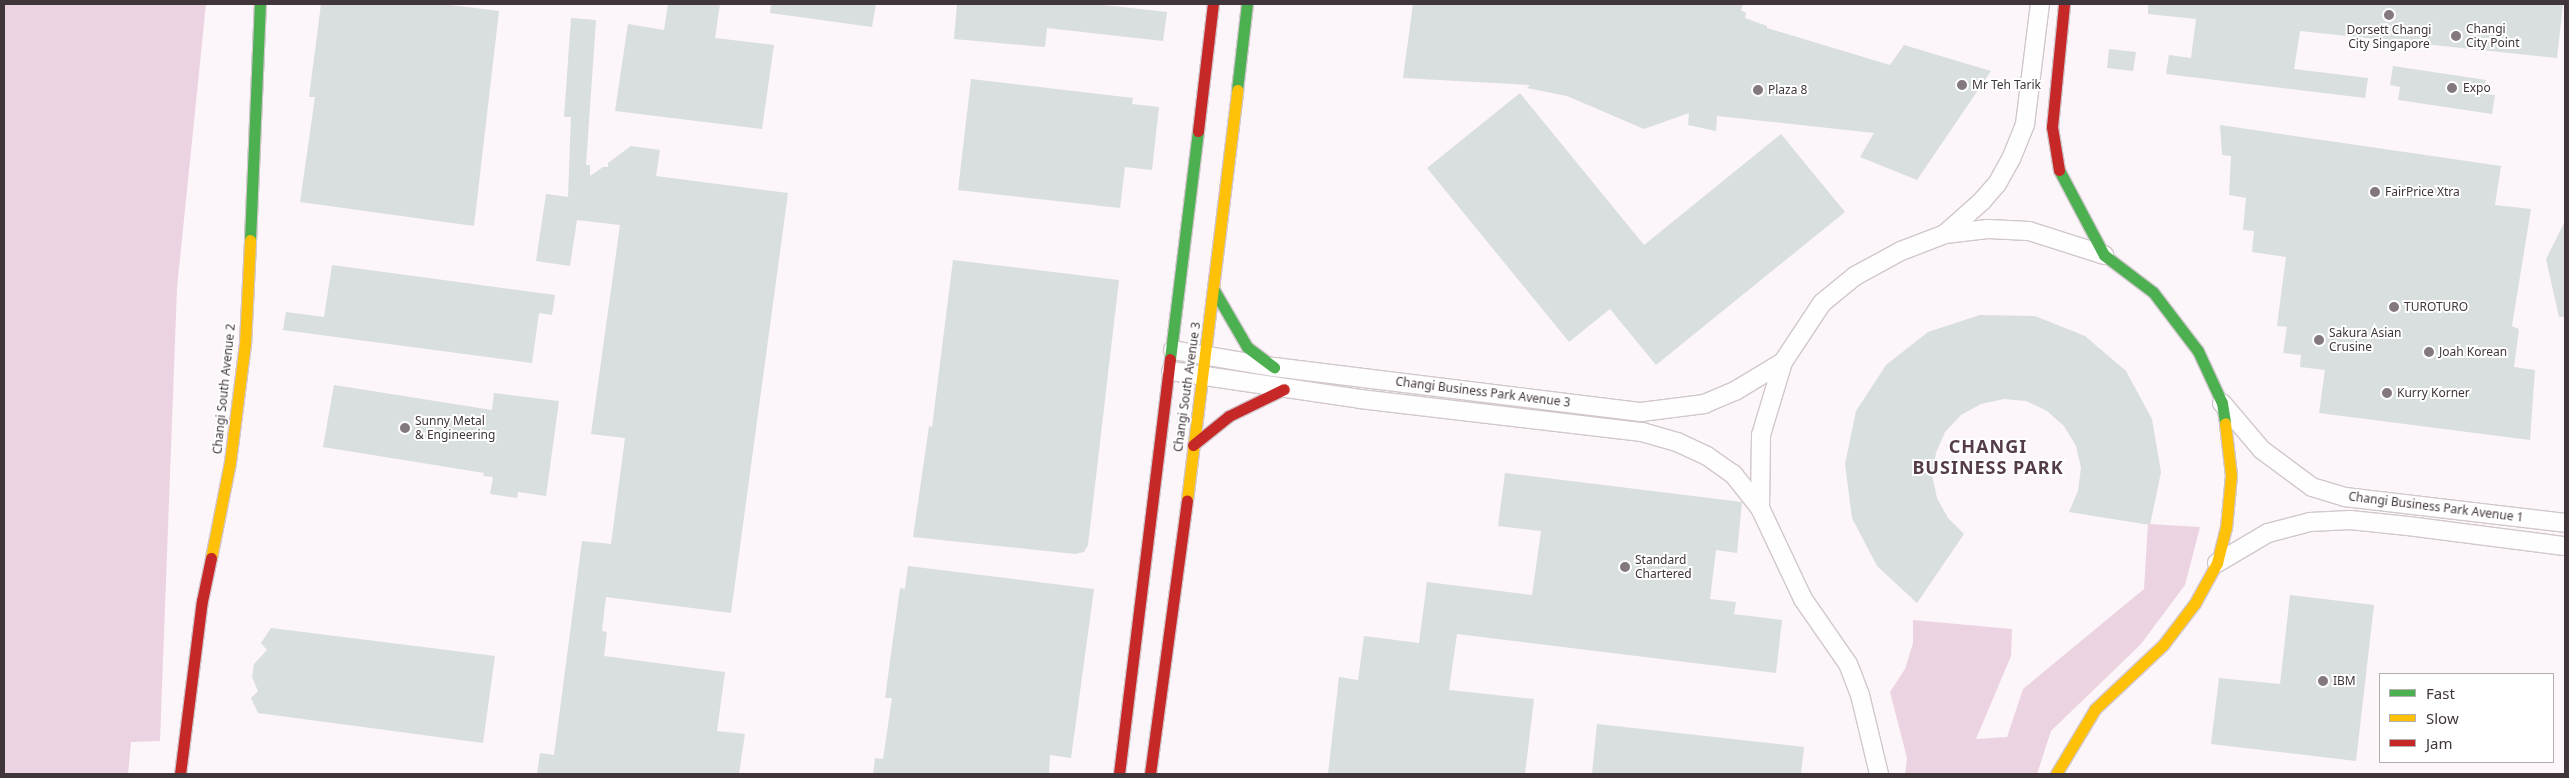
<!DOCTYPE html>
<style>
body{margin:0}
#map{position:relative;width:2569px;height:778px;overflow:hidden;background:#fcf5f9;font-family:"Noto Sans",sans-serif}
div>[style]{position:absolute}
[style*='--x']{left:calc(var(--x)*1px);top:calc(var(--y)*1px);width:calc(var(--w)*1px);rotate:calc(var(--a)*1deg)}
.green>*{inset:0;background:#ecd3e1}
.building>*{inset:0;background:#d9dedf}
.roads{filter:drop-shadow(1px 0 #d1c7cc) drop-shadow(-1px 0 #d1c7cc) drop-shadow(0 1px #d1c7cc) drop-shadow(0 -1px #d1c7cc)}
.street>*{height:18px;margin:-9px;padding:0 9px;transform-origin:9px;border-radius:9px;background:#fffefe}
.fast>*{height:11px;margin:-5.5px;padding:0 5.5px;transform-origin:5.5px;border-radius:5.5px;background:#4caf50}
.slow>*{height:11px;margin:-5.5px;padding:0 5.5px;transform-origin:5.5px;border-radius:5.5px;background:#ffc107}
.jam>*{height:11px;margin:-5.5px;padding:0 5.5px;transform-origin:5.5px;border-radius:5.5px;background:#c62828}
.dots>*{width:14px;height:14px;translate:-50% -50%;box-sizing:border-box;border:2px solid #fff;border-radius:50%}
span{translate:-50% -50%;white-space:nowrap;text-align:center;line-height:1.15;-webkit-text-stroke:4px #fff;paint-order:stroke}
.poi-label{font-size:12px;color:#41353c}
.left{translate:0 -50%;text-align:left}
.street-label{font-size:12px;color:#41353c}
.district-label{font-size:18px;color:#553c4b;font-weight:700;letter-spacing:1px}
.frame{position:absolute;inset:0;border:5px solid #41353c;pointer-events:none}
.legend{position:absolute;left:2379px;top:673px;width:175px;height:90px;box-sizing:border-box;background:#fff;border:1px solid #b3aeb1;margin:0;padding:6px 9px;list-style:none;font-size:15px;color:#41353c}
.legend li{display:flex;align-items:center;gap:10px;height:25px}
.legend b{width:25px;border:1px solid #b3aeb1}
</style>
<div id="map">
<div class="green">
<i style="clip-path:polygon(4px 4px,206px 4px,177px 288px,160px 741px,131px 742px,128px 774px,4px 774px)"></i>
<i style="clip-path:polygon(2148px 524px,2200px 527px,2185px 585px,2141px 644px,2051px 731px,2037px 774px,1905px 774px,1907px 758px,1890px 692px,1905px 669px,1913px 643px,1913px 620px,2012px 629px,2011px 656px,1976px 739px,2007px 737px,2023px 689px,2144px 589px)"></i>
</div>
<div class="building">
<i style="clip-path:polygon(321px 4px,443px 4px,499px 11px,474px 226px,300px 202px,315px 97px,309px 97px)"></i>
<i style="clip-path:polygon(668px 4px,720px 4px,715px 38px,774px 45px,762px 129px,615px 111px,628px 24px,664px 30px)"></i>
<i style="clip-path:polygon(771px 4px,876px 4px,872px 27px,770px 13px)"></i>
<i style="clip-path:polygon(957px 4px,1095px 4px,1167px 12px,1163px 41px,1047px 28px,1045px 47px,954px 39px)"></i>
<i style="clip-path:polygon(1413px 4px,1743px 4px,1741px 10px,1746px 13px,1745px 18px,1767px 26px,1767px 28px,1890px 65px,1904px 45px,1991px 71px,1917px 180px,1860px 157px,1874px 133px,1717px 116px,1716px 131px,1688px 125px,1689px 113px,1644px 129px,1567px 96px,1527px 88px,1530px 85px,1403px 78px)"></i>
<i style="clip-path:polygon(2148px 4px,2563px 4px,2557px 58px,2300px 31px,2294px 69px,2368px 78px,2365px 98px,2166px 74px,2169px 55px,2191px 58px,2196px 19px,2148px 14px)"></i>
<i style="clip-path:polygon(571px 18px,596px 20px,586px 165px,590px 165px,590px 176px,603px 167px,608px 167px,608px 163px,631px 146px,660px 150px,656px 176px,788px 193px,731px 613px,606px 597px,602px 631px,607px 632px,604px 656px,725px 672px,717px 731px,745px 734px,739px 774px,537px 774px,540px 753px,554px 755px,582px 541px,611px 544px,625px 438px,591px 434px,620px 225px,577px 220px,570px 266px,536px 261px,546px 194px,568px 197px,571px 117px,564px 117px)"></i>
<i style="clip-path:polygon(2109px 49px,2136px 52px,2133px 71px,2107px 68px)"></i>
<i style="clip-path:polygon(2393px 66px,2486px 80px,2484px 94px,2495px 95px,2492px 114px,2398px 100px,2400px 87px,2390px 85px)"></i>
<i style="clip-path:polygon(971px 79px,1133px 98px,1132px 104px,1159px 107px,1152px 170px,1125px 167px,1120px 208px,958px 190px)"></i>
<i style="clip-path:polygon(1520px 93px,1644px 245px,1781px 134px,1845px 212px,1656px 365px,1610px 309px,1569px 342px,1427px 168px)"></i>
<i style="clip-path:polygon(2220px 125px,2501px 166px,2495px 205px,2531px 209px,2512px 326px,2519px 329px,2514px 367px,2535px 370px,2530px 440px,2319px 413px,2325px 370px,2300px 367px,2301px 355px,2283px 353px,2287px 327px,2277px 326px,2286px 257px,2252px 252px,2254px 231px,2243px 230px,2246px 198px,2229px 195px,2231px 156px,2222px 155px)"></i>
<i style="clip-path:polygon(2565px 221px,2565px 317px,2559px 317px,2546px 259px)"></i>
<i style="clip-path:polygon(953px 260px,1119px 280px,1088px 545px,1084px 552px,1075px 554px,913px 537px,929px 426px,932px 427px)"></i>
<i style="clip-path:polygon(332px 265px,555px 295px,552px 315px,539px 313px,532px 363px,283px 330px,286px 312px,324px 317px)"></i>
<i style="clip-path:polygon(1980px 315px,2035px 316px,2085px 336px,2126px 371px,2152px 419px,2161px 472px,2150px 525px,2069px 512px,2078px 491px,2081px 468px,2076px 446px,2064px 426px,2047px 411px,2026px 401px,2004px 399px,1981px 404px,1961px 415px,1945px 432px,1936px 453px,1932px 475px,1937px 498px,1948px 518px,1964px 534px,1917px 603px,1877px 566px,1852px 518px,1845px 464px,1856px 411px,1886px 365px,1928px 332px)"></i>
<i style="clip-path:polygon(334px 385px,492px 410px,494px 393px,559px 401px,546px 496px,518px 492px,517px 498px,490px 494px,493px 477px,483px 476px,484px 473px,323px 447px)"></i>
<i style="clip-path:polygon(1505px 473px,1742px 502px,1737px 553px,1716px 550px,1710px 599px,1736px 602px,1734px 614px,1782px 620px,1776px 673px,1457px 634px,1449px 690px,1534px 699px,1525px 774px,1328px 774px,1339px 677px,1358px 680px,1364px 636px,1419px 643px,1427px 582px,1532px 595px,1541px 531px,1498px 526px)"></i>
<i style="clip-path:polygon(908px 566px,1094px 589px,1071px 758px,1050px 755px,1049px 774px,873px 774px,875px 758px,883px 759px,892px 698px,885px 698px,900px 588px,905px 589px)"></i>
<i style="clip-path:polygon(2290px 595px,2374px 605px,2356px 761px,2211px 744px,2219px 678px,2280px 684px)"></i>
<i style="clip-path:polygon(271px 628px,495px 656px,483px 743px,258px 713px,251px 698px,258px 691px,252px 677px,254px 664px,267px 650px,261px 643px)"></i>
<i style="clip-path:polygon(1597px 724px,1804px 747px,1801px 774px,1592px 774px)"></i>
</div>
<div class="roads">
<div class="street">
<i style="--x:1945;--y:234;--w:50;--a:-41.7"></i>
<i style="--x:1982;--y:201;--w:23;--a:-49"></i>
<i style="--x:1997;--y:184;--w:29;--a:-61"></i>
<i style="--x:2011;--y:159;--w:38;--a:-68"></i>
<i style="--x:2025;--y:124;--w:121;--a:-82.9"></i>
<i style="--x:1173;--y:350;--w:102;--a:9.6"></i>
<i style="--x:1274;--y:367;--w:370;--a:7"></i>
<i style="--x:1641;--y:412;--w:64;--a:-7.2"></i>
<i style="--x:1704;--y:404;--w:34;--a:-23"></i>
<i style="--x:1735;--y:391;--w:56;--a:-31.1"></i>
<i style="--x:1171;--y:371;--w:191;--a:8.4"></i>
<i style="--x:1360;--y:399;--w:284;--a:6.7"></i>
<i style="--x:1642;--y:432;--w:36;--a:16"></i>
<i style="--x:1677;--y:442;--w:33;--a:25"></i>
<i style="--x:1707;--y:456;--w:32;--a:35"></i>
<i style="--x:1733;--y:474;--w:43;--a:51.5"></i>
<i style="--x:2222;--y:403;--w:62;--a:49.6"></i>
<i style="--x:2262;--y:450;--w:62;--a:36.5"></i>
<i style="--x:2312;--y:487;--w:34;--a:17"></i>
<i style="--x:2345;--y:497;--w:222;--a:6.7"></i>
<i style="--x:2217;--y:563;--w:59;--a:-30.5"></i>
<i style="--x:2268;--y:533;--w:43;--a:-14.7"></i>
<i style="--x:2310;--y:522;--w:40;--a:-2.9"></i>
<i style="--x:2350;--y:520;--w:58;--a:5.9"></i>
<i style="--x:2408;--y:526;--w:158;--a:7.3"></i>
<i style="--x:1879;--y:774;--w:81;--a:-103.5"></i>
<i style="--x:1860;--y:695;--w:33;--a:-111"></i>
<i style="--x:1848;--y:664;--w:79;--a:-124.7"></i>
<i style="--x:1803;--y:599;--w:101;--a:-115.3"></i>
<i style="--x:1760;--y:508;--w:73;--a:-89.2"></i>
<i style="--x:1761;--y:435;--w:76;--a:-73.2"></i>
<i style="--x:1783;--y:362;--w:71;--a:-56.5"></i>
<i style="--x:1822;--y:303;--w:43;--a:-39.3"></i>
<i style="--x:1855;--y:276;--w:52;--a:-28.5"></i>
<i style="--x:1901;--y:251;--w:47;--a:-21.1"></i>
<i style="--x:1945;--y:234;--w:43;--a:-6.6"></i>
<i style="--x:1988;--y:229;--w:41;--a:2.8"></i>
<i style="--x:2029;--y:231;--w:79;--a:17.7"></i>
</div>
<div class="fast">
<i style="--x:1237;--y:90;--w:87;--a:-83.4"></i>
<i style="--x:2059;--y:170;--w:96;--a:62.1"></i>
<i style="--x:2104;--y:255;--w:61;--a:37.1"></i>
<i style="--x:2153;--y:292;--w:74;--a:52.7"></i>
<i style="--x:2198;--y:351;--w:57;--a:65.2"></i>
<i style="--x:2222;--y:403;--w:20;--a:81"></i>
<i style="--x:250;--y:240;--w:236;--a:-87.6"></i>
<i style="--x:1214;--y:290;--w:66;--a:59.9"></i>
<i style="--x:1247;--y:347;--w:34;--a:37"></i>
<i style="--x:1170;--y:359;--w:230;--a:-83"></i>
</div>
<div class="slow">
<i style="--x:1187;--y:500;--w:413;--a:-83"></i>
<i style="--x:211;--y:558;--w:98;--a:-78.8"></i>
<i style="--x:230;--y:462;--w:119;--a:-82.8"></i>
<i style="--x:245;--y:344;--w:104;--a:-87.2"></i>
<i style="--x:2056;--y:774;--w:76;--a:-59"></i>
<i style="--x:2095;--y:709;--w:93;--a:-43.3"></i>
<i style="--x:2163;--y:645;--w:53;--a:-52.7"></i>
<i style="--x:2195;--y:603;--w:46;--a:-61.2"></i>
<i style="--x:2217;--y:563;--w:36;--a:-76"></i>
<i style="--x:2226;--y:528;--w:53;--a:-84.6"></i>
<i style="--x:2231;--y:475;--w:52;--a:-96.6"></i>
</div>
<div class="jam">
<i style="--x:1198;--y:131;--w:128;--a:-83.3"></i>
<i style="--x:2059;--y:170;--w:44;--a:-99.2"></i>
<i style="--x:2052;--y:127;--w:124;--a:-84.4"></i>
<i style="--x:1193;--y:445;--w:46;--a:-38.9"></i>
<i style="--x:1229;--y:416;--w:61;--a:-26.1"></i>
<i style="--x:180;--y:774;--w:174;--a:-82.8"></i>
<i style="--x:202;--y:601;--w:44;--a:-78.2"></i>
<i style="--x:1119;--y:774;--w:418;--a:-83"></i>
<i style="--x:1150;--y:774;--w:276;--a:-82.3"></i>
</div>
</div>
<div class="dots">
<i style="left:2389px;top:15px;background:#82787e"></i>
<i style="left:2456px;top:36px;background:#82787e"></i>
<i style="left:1962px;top:85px;background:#82787e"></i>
<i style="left:2452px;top:88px;background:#82787e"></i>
<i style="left:1758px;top:90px;background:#82787e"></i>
<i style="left:2375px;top:192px;background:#82787e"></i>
<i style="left:2394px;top:307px;background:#82787e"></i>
<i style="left:2319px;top:340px;background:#82787e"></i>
<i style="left:2429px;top:352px;background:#82787e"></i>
<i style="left:2387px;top:393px;background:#82787e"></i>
<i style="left:405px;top:428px;background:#82787e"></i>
<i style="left:1625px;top:567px;background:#82787e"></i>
<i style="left:2323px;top:681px;background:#82787e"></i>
</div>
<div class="poi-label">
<span class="left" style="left:2466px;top:36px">Changi<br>City Point</span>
<span style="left:2389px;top:37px">Dorsett Changi<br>City Singapore</span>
<span class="left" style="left:1972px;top:85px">Mr Teh Tarik</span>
<span class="left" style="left:2463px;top:88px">Expo</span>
<span class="left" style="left:1768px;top:90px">Plaza 8</span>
<span class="left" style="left:2385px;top:192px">FairPrice Xtra</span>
<span class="left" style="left:2404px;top:307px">TUROTURO</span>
<span class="left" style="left:2329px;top:340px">Sakura Asian<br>Crusine</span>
<span class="left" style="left:2439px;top:352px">Joah Korean</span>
<span class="left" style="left:2397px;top:393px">Kurry Korner</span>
<span class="left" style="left:415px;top:428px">Sunny Metal<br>&amp; Engineering</span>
<span class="left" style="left:1635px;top:567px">Standard<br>Chartered</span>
<span class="left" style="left:2333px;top:681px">IBM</span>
</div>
<div class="street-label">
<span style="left:1187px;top:387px;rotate:-82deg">Changi South Avenue 3</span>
<span style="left:224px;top:389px;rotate:-84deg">Changi South Avenue 2</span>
<span style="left:1483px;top:392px;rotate:7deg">Changi Business Park Avenue 3</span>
<span style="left:2436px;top:507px;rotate:7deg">Changi Business Park Avenue 1</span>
</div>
<div class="district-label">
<span style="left:1988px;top:457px">CHANGI<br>BUSINESS PARK</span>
</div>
<div class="frame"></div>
<ul class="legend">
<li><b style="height:6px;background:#4caf50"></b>Fast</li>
<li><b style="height:6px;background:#ffc107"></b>Slow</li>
<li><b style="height:6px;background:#c62828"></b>Jam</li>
</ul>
</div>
